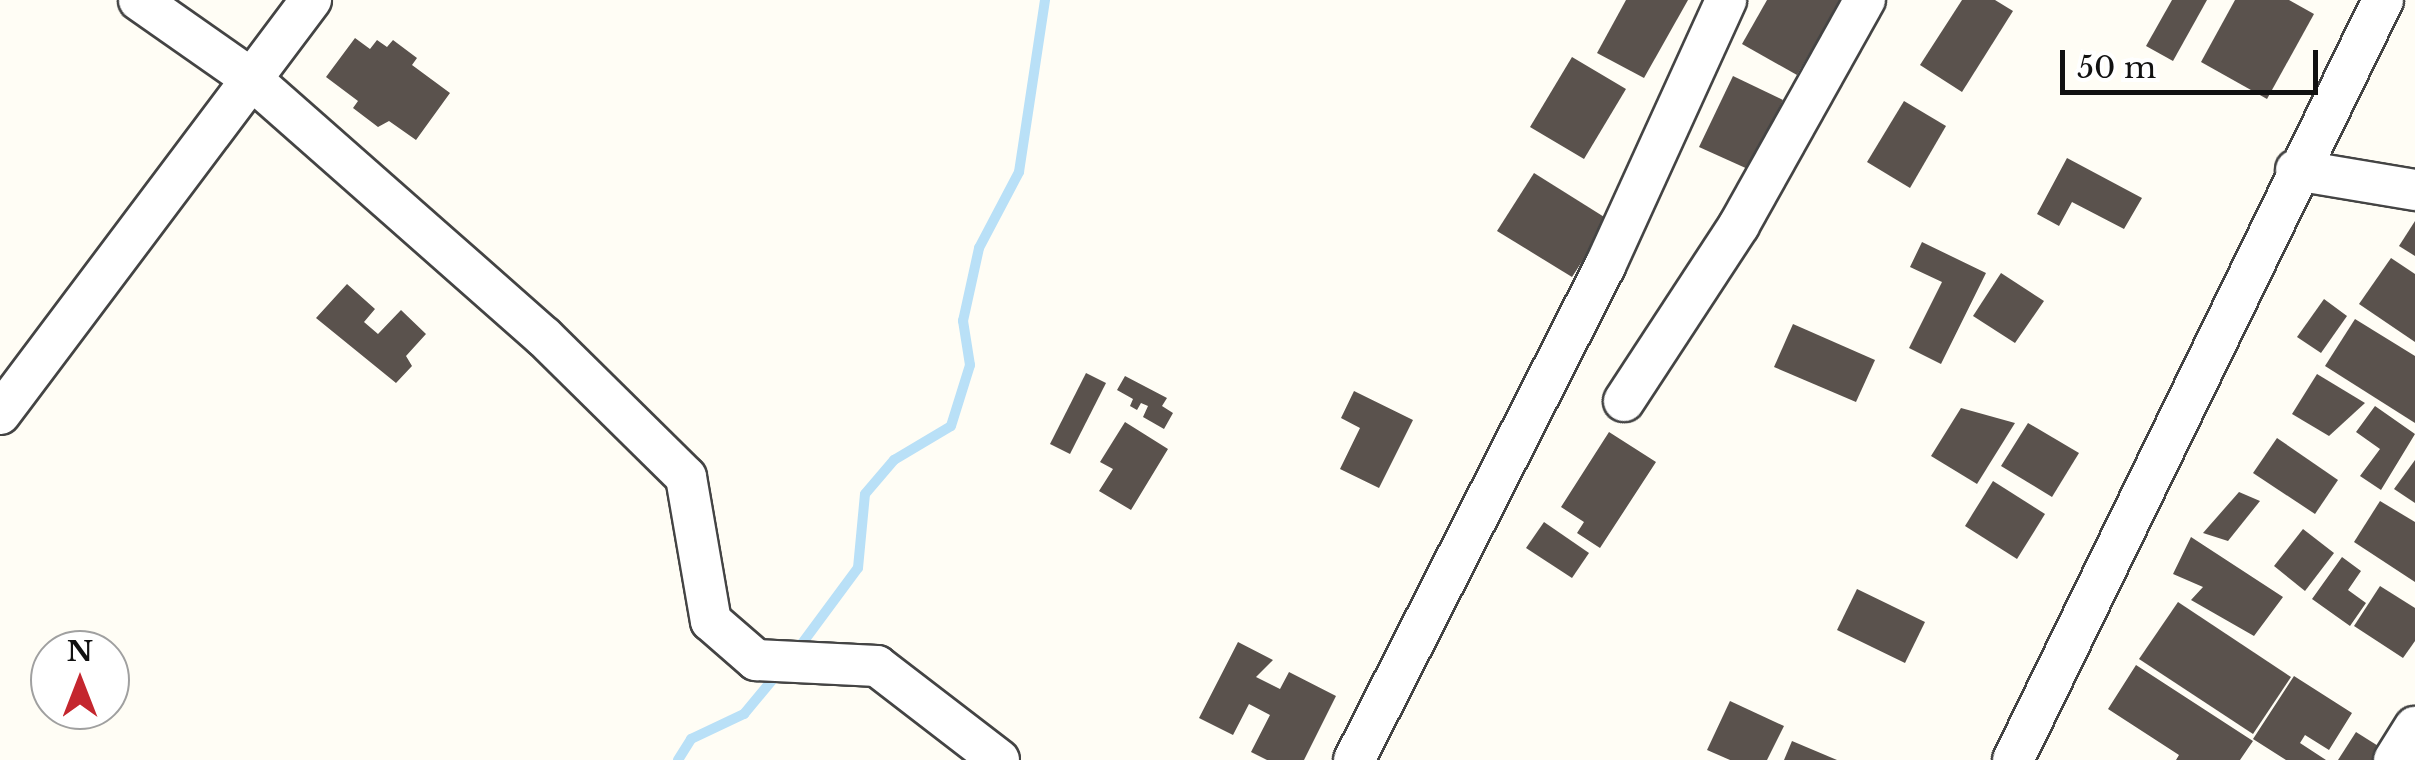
<!DOCTYPE html>
<style>
body{margin:0}
#map{position:relative;width:2415px;height:760px;overflow:hidden;background:#fffdf5;font-family:"Libre Baskerville",serif}
div>[style]{position:absolute}
[style*='--x']{left:calc(var(--x)*1px);top:calc(var(--y)*1px);width:calc(var(--w)*1px);rotate:calc(var(--a)*1deg)}
.stream>*{height:10px;margin:-5px;padding:0 5px;transform-origin:5px;border-radius:5px;background:#b9e0f7}
.building>*{inset:0;background:#5a524d}
.roads{filter:drop-shadow(2px 0 #444) drop-shadow(-2px 0 #444) drop-shadow(0 2px #444) drop-shadow(0 -2px #444)}
.street>*{height:40px;margin:-20px;padding:0 20px;transform-origin:20px;border-radius:20px;background:#fff}
span{translate:-50% -50%;white-space:nowrap;text-align:center;line-height:1.15;-webkit-text-stroke:10px #fff;paint-order:stroke}
.north{position:absolute;left:30px;top:630px;width:100px;height:100px;box-sizing:border-box;background:#fff;border:2px solid #a0a0a0;border-radius:50%;rotate:0deg;font-size:28px;font-weight:700;line-height:40px;text-align:center;color:#111}
.north::after{content:'';display:block;margin:auto;width:35px;height:45px;background:#c4262e;clip-path:polygon(50% 0,100% 100%,50% 72%,0 100%)}
.scale{position:absolute;left:2060px;top:50px;width:258px;height:45px;box-sizing:border-box;border:5px solid #111;border-top:0;padding-left:12px;font-size:30px;line-height:35px;white-space:nowrap;color:#111;-webkit-text-stroke:8px #fff;paint-order:stroke}
</style>
<div id="map">
<div class="stream">
<i style="--x:795;--y:653;--w:106;--a:-53.5"></i>
<i style="--x:858;--y:568;--w:74;--a:-84.6"></i>
<i style="--x:865;--y:494;--w:45;--a:-49.5"></i>
<i style="--x:894;--y:460;--w:66;--a:-30.8"></i>
<i style="--x:951;--y:426;--w:64;--a:-72.7"></i>
<i style="--x:970;--y:365;--w:45;--a:-99"></i>
<i style="--x:963;--y:321;--w:75;--a:-77.6"></i>
<i style="--x:979;--y:248;--w:86;--a:-62.2"></i>
<i style="--x:1019;--y:172;--w:174;--a:-81.4"></i>
<i style="--x:678;--y:760;--w:25;--a:-58"></i>
<i style="--x:691;--y:739;--w:59;--a:-25.3"></i>
<i style="--x:744;--y:714;--w:53;--a:-50.3"></i>
</div>
<div class="building">
<i style="clip-path:polygon(1626px 0,1688px 0,1644px 78px,1597px 53px)"></i>
<i style="clip-path:polygon(1767px 0,1841px 0,1797px 75px,1742px 44px)"></i>
<i style="clip-path:polygon(1962px 0,1995px 0,2013px 11px,1962px 92px,1920px 65px)"></i>
<i style="clip-path:polygon(2172px 0,2207px 0,2173px 61px,2146px 46px)"></i>
<i style="clip-path:polygon(2235px 0,2289px 0,2314px 14px,2267px 99px,2201px 62px)"></i>
<i style="clip-path:polygon(355px 38px,370px 49px,377px 40px,387px 47px,393px 40px,417px 58px,412px 65px,450px 93px,416px 140px,389px 121px,378px 127px,353px 108px,358px 101px,326px 77px)"></i>
<i style="clip-path:polygon(1572px 57px,1626px 89px,1584px 159px,1530px 127px)"></i>
<i style="clip-path:polygon(1733px 76px,1783px 100px,1750px 170px,1699px 147px)"></i>
<i style="clip-path:polygon(1904px 101px,1946px 126px,1910px 188px,1867px 162px)"></i>
<i style="clip-path:polygon(2067px 158px,2142px 198px,2124px 229px,2072px 202px,2059px 226px,2037px 214px)"></i>
<i style="clip-path:polygon(1534px 173px,1609px 220px,1572px 277px,1497px 231px)"></i>
<i style="clip-path:polygon(2415px 221px,2415px 256px,2399px 246px)"></i>
<i style="clip-path:polygon(1922px 242px,1986px 273px,1941px 364px,1909px 348px,1942px 282px,1910px 267px)"></i>
<i style="clip-path:polygon(2391px 258px,2415px 274px,2415px 342px,2359px 304px)"></i>
<i style="clip-path:polygon(2001px 273px,2044px 301px,2015px 343px,1973px 316px)"></i>
<i style="clip-path:polygon(347px 284px,375px 309px,364px 322px,378px 334px,401px 310px,426px 334px,406px 356px,412px 366px,396px 383px,316px 318px)"></i>
<i style="clip-path:polygon(2324px 299px,2347px 316px,2321px 353px,2297px 337px)"></i>
<i style="clip-path:polygon(2355px 319px,2415px 356px,2415px 423px,2325px 366px)"></i>
<i style="clip-path:polygon(1793px 324px,1875px 360px,1856px 402px,1774px 367px)"></i>
<i style="clip-path:polygon(1086px 373px,1106px 383px,1070px 454px,1050px 444px)"></i>
<i style="clip-path:polygon(2317px 374px,2365px 403px,2329px 436px,2292px 414px)"></i>
<i style="clip-path:polygon(1125px 376px,1167px 398px,1162px 406px,1173px 413px,1164px 429px,1143px 417px,1148px 406px,1141px 403px,1137px 410px,1130px 406px,1133px 399px,1117px 390px)"></i>
<i style="clip-path:polygon(1354px 391px,1413px 420px,1379px 488px,1340px 469px,1360px 428px,1341px 418px)"></i>
<i style="clip-path:polygon(2375px 406px,2415px 434px,2381px 490px,2360px 476px,2380px 449px,2356px 432px)"></i>
<i style="clip-path:polygon(1961px 408px,2015px 423px,1977px 484px,1931px 456px)"></i>
<i style="clip-path:polygon(1125px 422px,1168px 449px,1131px 510px,1099px 491px,1113px 469px,1100px 462px)"></i>
<i style="clip-path:polygon(2028px 423px,2079px 453px,2052px 497px,2001px 466px)"></i>
<i style="clip-path:polygon(1609px 432px,1656px 462px,1600px 548px,1577px 533px,1584px 522px,1561px 507px)"></i>
<i style="clip-path:polygon(2277px 438px,2338px 480px,2315px 514px,2253px 473px)"></i>
<i style="clip-path:polygon(2415px 460px,2415px 503px,2394px 489px)"></i>
<i style="clip-path:polygon(1993px 481px,2045px 514px,2017px 559px,1965px 526px)"></i>
<i style="clip-path:polygon(2239px 492px,2260px 501px,2228px 541px,2203px 533px)"></i>
<i style="clip-path:polygon(2380px 501px,2415px 522px,2415px 582px,2354px 542px)"></i>
<i style="clip-path:polygon(1544px 522px,1589px 553px,1572px 578px,1526px 548px)"></i>
<i style="clip-path:polygon(2303px 529px,2334px 553px,2305px 591px,2274px 566px)"></i>
<i style="clip-path:polygon(2191px 537px,2283px 597px,2254px 636px,2191px 600px,2203px 587px,2173px 574px)"></i>
<i style="clip-path:polygon(2342px 557px,2361px 571px,2348px 590px,2366px 603px,2350px 626px,2312px 599px)"></i>
<i style="clip-path:polygon(2380px 586px,2415px 608px,2415px 641px,2403px 658px,2354px 626px)"></i>
<i style="clip-path:polygon(1857px 589px,1925px 622px,1905px 663px,1837px 630px)"></i>
<i style="clip-path:polygon(2178px 602px,2291px 677px,2253px 734px,2139px 659px)"></i>
<i style="clip-path:polygon(1238px 642px,1273px 660px,1256px 677px,1280px 689px,1289px 672px,1336px 696px,1304px 760px,1267px 760px,1251px 752px,1270px 715px,1249px 704px,1233px 735px,1199px 718px)"></i>
<i style="clip-path:polygon(2136px 665px,2253px 741px,2240px 760px,2176px 760px,2179px 755px,2108px 709px)"></i>
<i style="clip-path:polygon(2294px 676px,2352px 713px,2329px 750px,2305px 735px,2300px 743px,2326px 760px,2286px 760px,2253px 739px)"></i>
<i style="clip-path:polygon(1730px 701px,1784px 726px,1767px 760px,1730px 760px,1707px 750px)"></i>
<i style="clip-path:polygon(2356px 732px,2383px 749px,2376px 760px,2338px 760px)"></i>
<i style="clip-path:polygon(1792px 741px,1837px 760px,1784px 760px)"></i>
</div>
<div class="roads">
<div class="street">
<i style="--x:139;--y:0;--w:134;--a:35"></i>
<i style="--x:249;--y:77;--w:393;--a:41.4"></i>
<i style="--x:544;--y:337;--w:199;--a:44.6"></i>
<i style="--x:686;--y:477;--w:146;--a:80.2"></i>
<i style="--x:711;--y:621;--w:60;--a:40.9"></i>
<i style="--x:756;--y:660;--w:121;--a:2.8"></i>
<i style="--x:877;--y:666;--w:154;--a:37.6"></i>
<i style="--x:2296;--y:170;--w:121;--a:9.5"></i>
<i style="--x:1624;--y:401;--w:210;--a:-56.8"></i>
<i style="--x:1739;--y:225;--w:258;--a:-60.8"></i>
<i style="--x:0;--y:414;--w:518;--a:-53.09"></i>
<i style="--x:1354;--y:760;--w:554;--a:-63.07"></i>
<i style="--x:1605;--y:266;--w:292;--a:-65.5"></i>
<i style="--x:2013;--y:760;--w:845;--a:-64.04"></i>
<i style="--x:2394;--y:760;--w:39;--a:-58"></i>
</div>
</div>
<div class="north">N</div>
<div class="scale">50 m</div>
</div>
